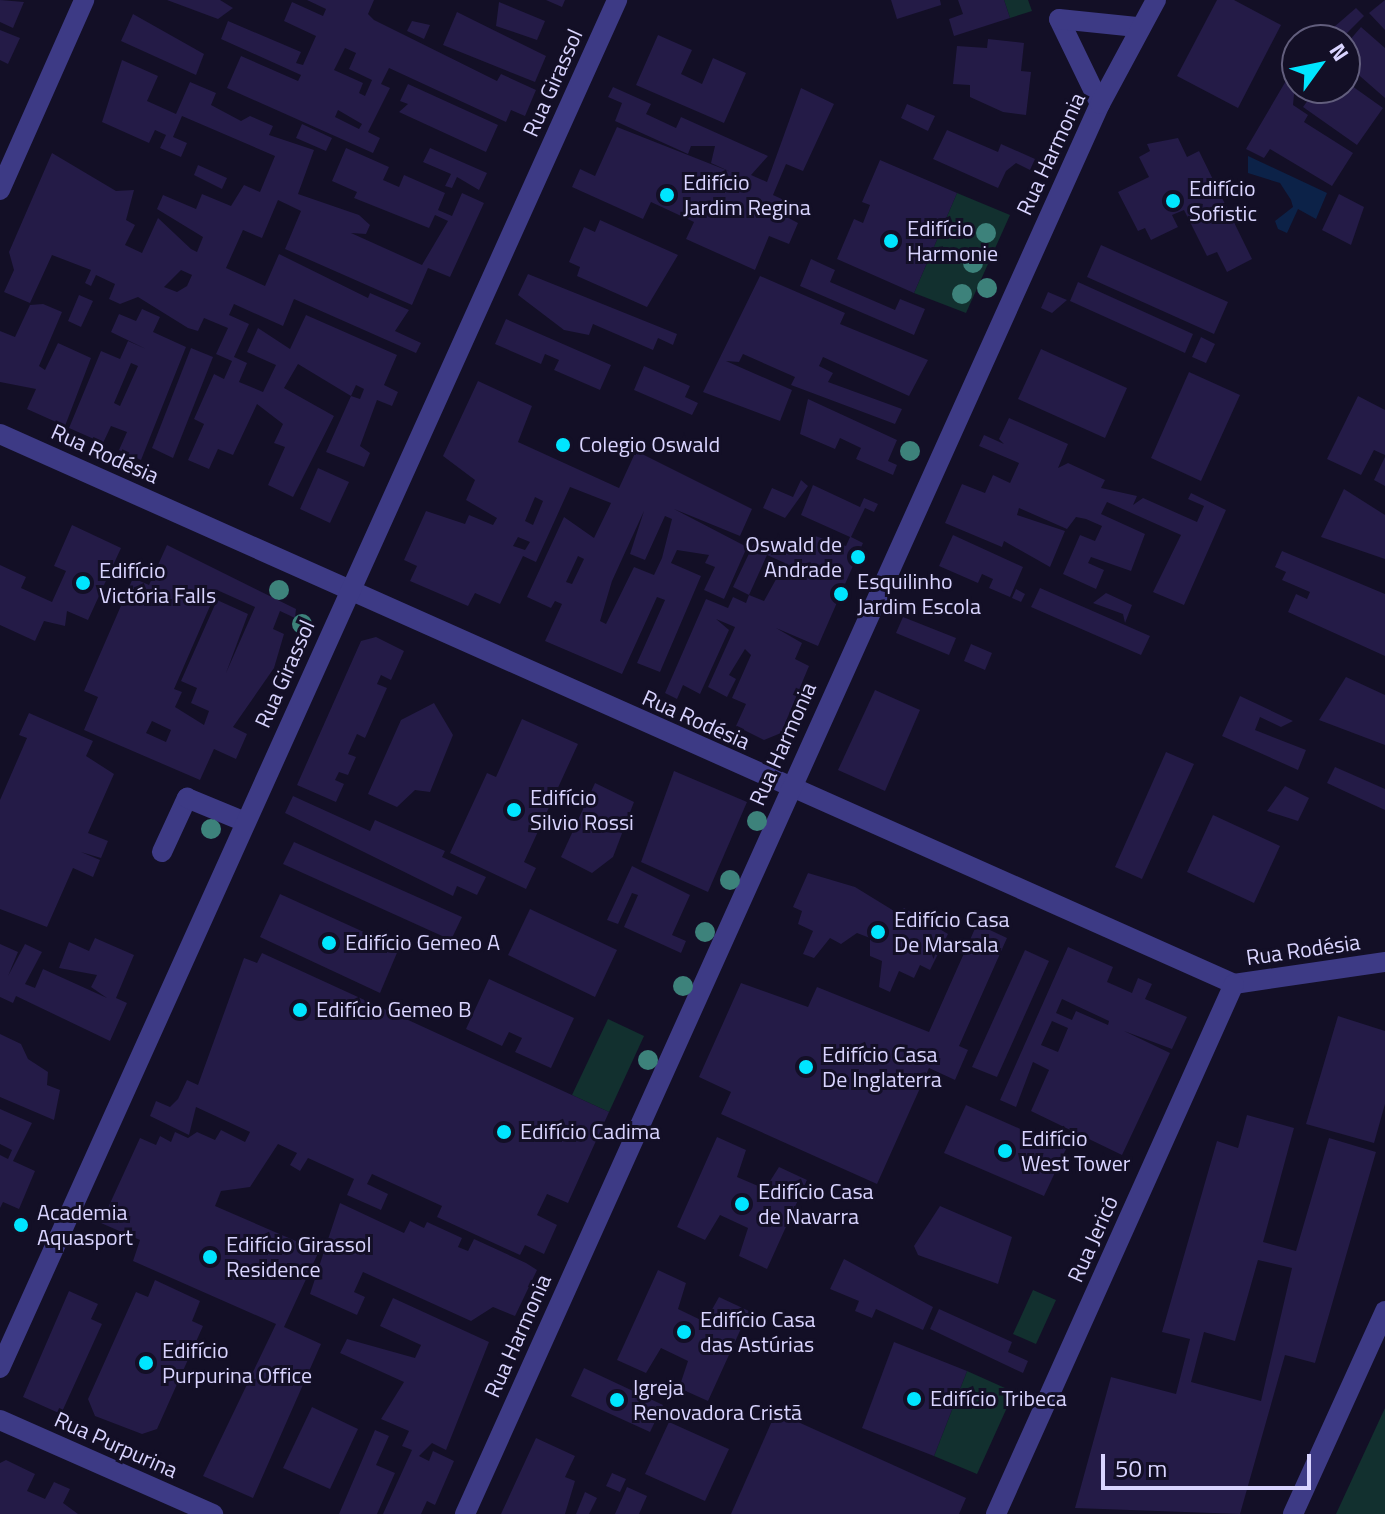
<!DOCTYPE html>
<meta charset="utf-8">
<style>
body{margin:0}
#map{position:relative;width:1385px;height:1514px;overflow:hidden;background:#130f26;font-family:"Titillium Web",sans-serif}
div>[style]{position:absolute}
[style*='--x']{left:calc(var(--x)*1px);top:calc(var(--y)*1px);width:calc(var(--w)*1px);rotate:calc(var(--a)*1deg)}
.green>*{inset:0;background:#12302f}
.water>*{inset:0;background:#0c2248}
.building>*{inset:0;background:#241b47}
.minor>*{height:20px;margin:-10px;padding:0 10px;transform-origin:10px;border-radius:10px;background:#3d3a85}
.trees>*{width:20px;height:20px;margin:-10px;border-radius:50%;background:#3d827b}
.dots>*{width:22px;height:22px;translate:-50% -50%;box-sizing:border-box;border:4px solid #130f26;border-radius:50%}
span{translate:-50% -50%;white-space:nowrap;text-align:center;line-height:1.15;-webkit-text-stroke:6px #130f26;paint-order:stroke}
.street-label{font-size:22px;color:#d9d4ff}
.poi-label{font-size:22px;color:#d9d4ff}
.left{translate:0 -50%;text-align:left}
.right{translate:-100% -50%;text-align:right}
.north{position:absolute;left:1281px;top:24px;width:80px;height:80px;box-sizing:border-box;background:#130f26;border:2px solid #625e7d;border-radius:50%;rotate:57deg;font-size:22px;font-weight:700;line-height:32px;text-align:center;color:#d9d4ff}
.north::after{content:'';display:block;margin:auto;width:28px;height:36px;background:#00e5ff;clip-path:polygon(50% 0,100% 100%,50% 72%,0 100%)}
.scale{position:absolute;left:1101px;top:1454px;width:210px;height:36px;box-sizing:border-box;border:4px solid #d9d4ff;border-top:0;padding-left:10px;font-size:24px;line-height:28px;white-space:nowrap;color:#d9d4ff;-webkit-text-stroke:6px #130f26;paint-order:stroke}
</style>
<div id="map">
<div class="green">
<i style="clip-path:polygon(1004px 0,1028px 0,1032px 11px,1010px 18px)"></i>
<i style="clip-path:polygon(957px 193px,1010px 215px,966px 313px,914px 293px)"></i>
<i style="clip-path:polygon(608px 1019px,644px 1036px,609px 1112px,572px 1095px)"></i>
<i style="clip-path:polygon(1033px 1290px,1056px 1300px,1036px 1344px,1013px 1334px)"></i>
<i style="clip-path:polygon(967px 1371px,1014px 1392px,977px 1474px,934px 1456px)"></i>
<i style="clip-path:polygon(1385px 1408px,1385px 1514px,1336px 1514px)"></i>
</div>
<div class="water">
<i style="clip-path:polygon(1248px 156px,1327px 193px,1316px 219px,1298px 209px,1287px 233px,1278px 229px,1275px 221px,1293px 207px,1291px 200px,1280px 183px,1248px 173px)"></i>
</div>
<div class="building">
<i style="clip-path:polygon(0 0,24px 2px,13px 28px,0 22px)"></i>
<i style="clip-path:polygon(167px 0,220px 0,233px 8px,218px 19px)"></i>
<i style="clip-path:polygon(evenodd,307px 0,374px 0,368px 14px,374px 20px,497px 81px,501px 74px,536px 90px,525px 116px,511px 110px,506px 122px,389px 68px,381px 84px,390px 88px,368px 132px,380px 138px,373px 153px,227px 88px,241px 56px,298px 81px,301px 75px,221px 39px,228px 21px,301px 52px,296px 63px,303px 65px,316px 36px,284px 21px,292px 2px,323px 16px,326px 9px,307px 0,345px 48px,356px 53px,349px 69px,372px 80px,365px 96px,359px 93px,363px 83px,334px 70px,345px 48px,307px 0,338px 110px,362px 124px,359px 129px,335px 117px,338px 110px)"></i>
<i style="clip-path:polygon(546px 0,565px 0,562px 7px)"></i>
<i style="clip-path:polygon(891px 0,940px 0,941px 5px,897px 19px)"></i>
<i style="clip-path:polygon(958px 0,1004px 0,1010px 18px,954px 36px,949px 19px,963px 14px)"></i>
<i style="clip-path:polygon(1217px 0,1234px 0,1281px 25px,1238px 108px,1177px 76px)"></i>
<i style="clip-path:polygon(1385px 0,1385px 30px,1369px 13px)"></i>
<i style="clip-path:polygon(499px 2px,545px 21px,537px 40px,496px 26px)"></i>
<i style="clip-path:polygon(1356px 8px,1364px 16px,1344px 36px,1349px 41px,1361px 27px,1385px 48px,1385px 98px,1345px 63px,1345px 40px,1319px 40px)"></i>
<i style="clip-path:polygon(457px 12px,546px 56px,535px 82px,443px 45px)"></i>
<i style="clip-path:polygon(133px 14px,204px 54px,196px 75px,121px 41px)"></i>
<i style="clip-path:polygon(412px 21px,430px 25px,424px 39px,407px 31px)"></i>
<i style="clip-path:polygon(0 30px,20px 38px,8px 64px,0 60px)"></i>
<i style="clip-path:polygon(658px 35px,692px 50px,681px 74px,702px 84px,713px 58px,746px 73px,724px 123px,636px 85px)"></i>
<i style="clip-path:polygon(988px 39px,1024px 43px,1021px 71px,1031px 72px,1026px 115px,1003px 112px,970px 97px,970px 85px,953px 84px,957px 46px,987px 48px)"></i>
<i style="clip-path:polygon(evenodd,122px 60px,158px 76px,147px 101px,176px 114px,190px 82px,216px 93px,211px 105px,241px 121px,250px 116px,273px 126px,269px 135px,314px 150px,298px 194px,359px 215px,370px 225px,366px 234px,351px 233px,422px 265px,448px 221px,435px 215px,429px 228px,354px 198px,357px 192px,332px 181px,346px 148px,389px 167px,383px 180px,399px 187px,404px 175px,445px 193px,438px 210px,452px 216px,462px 193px,484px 203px,450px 277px,428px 268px,412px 305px,285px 249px,301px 211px,278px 200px,262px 238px,243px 230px,226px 268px,265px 286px,279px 254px,368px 298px,370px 293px,409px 310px,395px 331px,421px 343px,416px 353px,294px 299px,283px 326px,234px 304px,229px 315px,249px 324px,234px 357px,247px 363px,239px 382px,263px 392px,276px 365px,247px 352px,258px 328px,290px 349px,306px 315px,397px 355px,384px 385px,398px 392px,392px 406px,377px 400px,360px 446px,370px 453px,364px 467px,326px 452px,351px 396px,298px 364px,284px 388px,334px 416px,293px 497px,268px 485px,285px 447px,274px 443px,283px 424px,257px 404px,233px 455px,218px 449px,209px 469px,188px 460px,204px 424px,194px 419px,214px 374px,224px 379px,232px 361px,216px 354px,228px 328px,204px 318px,198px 331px,188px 328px,138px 297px,120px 304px,109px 299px,115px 284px,96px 275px,91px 286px,85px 283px,91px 270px,52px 255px,30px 303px,4px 292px,14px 270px,9px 252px,52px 153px,116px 191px,134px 190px,126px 220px,135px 225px,125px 245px,142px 253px,158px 218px,191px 249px,197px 252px,203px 237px,157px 209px,163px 195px,196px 209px,202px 194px,231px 206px,244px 185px,260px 192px,275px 156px,182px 116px,173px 137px,187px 143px,181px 157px,160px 148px,166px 135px,155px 130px,149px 143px,102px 122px,122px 60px,181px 270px,192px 275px,187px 286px,177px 292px,164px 287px,181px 270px,122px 60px,356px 385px,364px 389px,360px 399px,351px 396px,356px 385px)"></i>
<i style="clip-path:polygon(1297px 62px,1293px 105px,1308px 115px,1304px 122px,1353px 153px,1332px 186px,1270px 149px,1264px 158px,1246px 149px)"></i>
<i style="clip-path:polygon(1345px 81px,1383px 108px,1357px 145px,1303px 107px,1317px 88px,1345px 88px)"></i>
<i style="clip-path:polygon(408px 84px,498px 125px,486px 152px,399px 112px,408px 104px,400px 101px)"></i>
<i style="clip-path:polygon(613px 87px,651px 104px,646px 114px,676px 128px,681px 117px,768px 156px,751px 175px,767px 182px,801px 88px,834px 104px,803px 171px,786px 164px,773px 195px,786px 201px,781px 214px,798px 223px,789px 244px,769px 236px,755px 270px,686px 239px,694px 222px,651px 202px,643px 219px,572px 187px,580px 169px,595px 176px,617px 127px,731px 172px,711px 163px,715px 146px,691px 146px,688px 154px,615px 121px,622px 103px,608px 97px)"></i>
<i style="clip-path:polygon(907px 104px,935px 116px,928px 131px,901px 118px)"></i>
<i style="clip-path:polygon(302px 124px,332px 138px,326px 151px,296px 138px)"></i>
<i style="clip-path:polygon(947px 130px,998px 152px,1001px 144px,1035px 159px,1030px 170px,1016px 163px,1006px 171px,998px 188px,933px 159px)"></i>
<i style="clip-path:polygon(1178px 138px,1187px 157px,1199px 151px,1252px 259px,1227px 272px,1217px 252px,1207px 256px,1184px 210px,1172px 215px,1178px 227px,1151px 240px,1145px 228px,1138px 231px,1118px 192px,1149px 177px,1139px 157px,1150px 151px,1147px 144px)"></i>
<i style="clip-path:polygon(430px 148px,487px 173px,479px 190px,457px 177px,452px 188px,445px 186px,451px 174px,423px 162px)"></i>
<i style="clip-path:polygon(880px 160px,957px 193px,914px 293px,837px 259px,854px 219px,863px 223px,870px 205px,862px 202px)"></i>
<i style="clip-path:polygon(198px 165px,227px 178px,222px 189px,194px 175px)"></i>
<i style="clip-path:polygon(1339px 194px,1364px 207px,1351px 245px,1322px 230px)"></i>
<i style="clip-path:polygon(600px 220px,678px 255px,647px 307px,577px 276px,580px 267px,569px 262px,584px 227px,595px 232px)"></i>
<i style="clip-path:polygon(1101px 245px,1228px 302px,1214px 334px,1087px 277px)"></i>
<i style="clip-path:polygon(811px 259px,835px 270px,830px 282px,895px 310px,900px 299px,925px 309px,914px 335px,800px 286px)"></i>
<i style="clip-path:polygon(528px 274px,677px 334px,673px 345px,658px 338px,653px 350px,593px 324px,589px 335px,564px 330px,518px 295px)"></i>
<i style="clip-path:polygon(760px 276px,845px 313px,840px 324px,928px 360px,909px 396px,823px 357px,819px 366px,833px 373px,828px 382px,902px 409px,895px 424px,791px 385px,795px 377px,743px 354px,739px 362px,726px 361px,792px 390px,780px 421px,703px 392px)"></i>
<i style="clip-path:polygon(1078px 282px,1193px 334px,1185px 353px,1070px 301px)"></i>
<i style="clip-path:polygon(1048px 292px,1067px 300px,1052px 313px,1041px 308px)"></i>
<i style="clip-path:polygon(79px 295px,93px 301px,81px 327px,68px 321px)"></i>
<i style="clip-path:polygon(43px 304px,62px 312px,39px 366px,45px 370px,58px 343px,91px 358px,65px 426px,27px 409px,36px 389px,0 382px,0 331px,15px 337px,30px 305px)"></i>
<i style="clip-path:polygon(evenodd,142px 309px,160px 317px,153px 332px,186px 347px,141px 460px,119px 450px,127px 432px,111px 426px,103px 443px,69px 428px,101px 351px,120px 359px,128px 341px,146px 349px,111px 332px,119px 314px,136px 321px,142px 309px,131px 363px,138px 366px,120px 406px,114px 403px,131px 363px)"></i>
<i style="clip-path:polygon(506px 319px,611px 365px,600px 390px,554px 370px,559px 360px,545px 354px,541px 364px,495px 344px)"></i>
<i style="clip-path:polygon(1201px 337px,1215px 344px,1206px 363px,1192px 357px)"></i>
<i style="clip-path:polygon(191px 348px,213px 357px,173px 458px,152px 448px)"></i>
<i style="clip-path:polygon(1041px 349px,1127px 388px,1105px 438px,1018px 399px)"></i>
<i style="clip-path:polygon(644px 366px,690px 386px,685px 397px,698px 403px,692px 415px,634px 390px)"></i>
<i style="clip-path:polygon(1189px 372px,1240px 395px,1201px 481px,1151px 458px)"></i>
<i style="clip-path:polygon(evenodd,478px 381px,532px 406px,518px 442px,619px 488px,636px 451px,752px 509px,740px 536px,674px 509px,747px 547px,724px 599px,704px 590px,715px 567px,705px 563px,709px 555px,677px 550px,671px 563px,701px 576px,660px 672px,637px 663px,665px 600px,657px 597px,622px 674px,545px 641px,562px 604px,555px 601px,551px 608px,527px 597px,564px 517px,594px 538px,611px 503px,570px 487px,536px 562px,523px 556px,500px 604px,475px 593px,468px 606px,410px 581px,417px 566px,404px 560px,426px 511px,465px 524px,469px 515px,493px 525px,497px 518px,466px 500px,475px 480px,443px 456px,478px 381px,535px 497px,543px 501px,533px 525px,525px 521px,535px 497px,478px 381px,644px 511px,630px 554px,645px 560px,665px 516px,672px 519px,662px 558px,654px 575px,634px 567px,606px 624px,600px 621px,612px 581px,644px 511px,478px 381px,518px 537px,530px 542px,525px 550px,513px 546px,518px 537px,478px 381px,578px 556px,584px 559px,572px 584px,566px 582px,578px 556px)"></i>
<i style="clip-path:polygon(1358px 396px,1385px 410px,1385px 455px,1374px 450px,1361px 475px,1327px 459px)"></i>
<i style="clip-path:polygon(808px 399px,897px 440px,888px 461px,897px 465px,893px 475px,856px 459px,861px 448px,840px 438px,835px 449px,800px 434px)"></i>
<i style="clip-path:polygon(1009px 418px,1068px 444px,1058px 468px,1068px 463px,1105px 480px,1101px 488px,1137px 496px,1133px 505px,1143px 498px,1197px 522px,1204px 506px,1188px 499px,1191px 493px,1226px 510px,1184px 605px,1153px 592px,1181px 535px,1107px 502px,1101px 514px,1145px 534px,1131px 571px,1091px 557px,1088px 563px,1104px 570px,1096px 589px,1063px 574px,1080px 535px,1095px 541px,1102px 526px,1086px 519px,1076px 517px,1067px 529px,1019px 508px,1017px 515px,1065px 531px,1050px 567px,1004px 541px,1002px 547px,945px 523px,962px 484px,985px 493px,993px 475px,1010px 483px,1019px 463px,979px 446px,984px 435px,1004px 444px,999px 439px)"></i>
<i style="clip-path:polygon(1385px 457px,1385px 486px,1374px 480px)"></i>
<i style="clip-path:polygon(318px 468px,349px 482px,330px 523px,300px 509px)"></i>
<i style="clip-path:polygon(801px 480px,808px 486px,785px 518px,763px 508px,772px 488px,793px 497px)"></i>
<i style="clip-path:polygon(evenodd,813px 485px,860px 507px,864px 498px,878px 504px,874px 512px,865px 508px,851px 537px,863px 543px,818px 646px,776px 628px,802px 643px,795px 659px,809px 666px,781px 733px,764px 740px,736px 726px,746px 704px,732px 698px,751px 655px,745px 649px,729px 675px,736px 679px,727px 697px,708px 687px,735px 627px,716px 619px,729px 630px,700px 694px,683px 685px,677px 699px,665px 693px,706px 599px,728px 608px,733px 597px,746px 603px,749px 595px,733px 587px,755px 541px,778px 552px,784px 539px,808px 550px,815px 536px,846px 546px,850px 537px,801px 515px,813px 485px,767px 555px,785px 563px,764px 601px,749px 595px,767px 555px)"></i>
<i style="clip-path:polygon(1344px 489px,1385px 515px,1385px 559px,1321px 537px)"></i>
<i style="clip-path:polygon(72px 525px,121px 548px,88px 620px,67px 611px,65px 626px,44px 621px,35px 641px,0 625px,0 565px,26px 577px,21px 588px,52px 602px,66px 571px,54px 566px)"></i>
<i style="clip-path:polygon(953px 535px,1023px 567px,1010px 597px,989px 588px,993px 579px,982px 574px,978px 583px,939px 566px)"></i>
<i style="clip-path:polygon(evenodd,167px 545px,296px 609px,295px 618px,280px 611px,273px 629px,284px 634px,274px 668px,233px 727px,247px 734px,236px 759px,214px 749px,200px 780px,84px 730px,98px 697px,84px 691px,133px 578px,149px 585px,167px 545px,217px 590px,255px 607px,226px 673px,248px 614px,217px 600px,181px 681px,197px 688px,191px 703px,209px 711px,204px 725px,175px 707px,182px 692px,174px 689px,217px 590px,167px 545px,152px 721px,171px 730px,166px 742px,146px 733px,152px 721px)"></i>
<i style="clip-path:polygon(1282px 551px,1385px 594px,1385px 656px,1288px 612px,1296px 594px,1307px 599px,1310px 592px,1282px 580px,1286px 572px,1275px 567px)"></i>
<i style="clip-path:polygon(1040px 588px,1150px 636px,1141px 655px,1031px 607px)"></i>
<i style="clip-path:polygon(1016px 589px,1025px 594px,1021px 602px,1012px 598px)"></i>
<i style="clip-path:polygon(1106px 593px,1132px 605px,1125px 623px,1123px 614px,1093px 603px)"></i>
<i style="clip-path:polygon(903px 617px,956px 638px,949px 655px,896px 633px)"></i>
<i style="clip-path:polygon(376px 637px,404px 651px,391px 680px,381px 675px,377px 684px,387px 688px,365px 738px,357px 734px,348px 754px,356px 757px,348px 775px,339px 772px,335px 780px,344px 784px,336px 802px,297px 785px,361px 641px)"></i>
<i style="clip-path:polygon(971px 644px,992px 653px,985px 670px,964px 661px)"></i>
<i style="clip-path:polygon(1346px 677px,1385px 695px,1385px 745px,1319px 720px)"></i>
<i style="clip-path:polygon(875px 690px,920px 710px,885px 791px,838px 770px)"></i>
<i style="clip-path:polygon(1240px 696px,1293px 721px,1281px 727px,1260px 717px,1255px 730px,1306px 750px,1298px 770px,1222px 736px)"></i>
<i style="clip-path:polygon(434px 703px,453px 735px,430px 792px,415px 790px,397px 807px,368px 794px,401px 720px)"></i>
<i style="clip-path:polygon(29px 713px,93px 741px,86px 756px,114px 774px,88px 833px,108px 841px,101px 858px,81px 852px,100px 860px,93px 877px,73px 868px,47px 927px,0 909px,0 800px,27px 738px,19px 735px)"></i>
<i style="clip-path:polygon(522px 719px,578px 744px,524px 862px,536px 868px,526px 889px,450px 853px,487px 773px,496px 777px)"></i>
<i style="clip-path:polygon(1166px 752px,1194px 764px,1142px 879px,1115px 867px)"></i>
<i style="clip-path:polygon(1335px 767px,1385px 789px,1385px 810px,1327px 783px)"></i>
<i style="clip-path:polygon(674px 771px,747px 802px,708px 892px,641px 862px)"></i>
<i style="clip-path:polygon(595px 783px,634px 802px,613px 857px,592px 873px,561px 857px)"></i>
<i style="clip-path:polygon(1285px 786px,1309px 798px,1298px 821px,1267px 811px)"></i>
<i style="clip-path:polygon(293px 796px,370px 831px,375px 820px,445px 851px,442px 857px,486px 877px,477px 895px,457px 886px,453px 896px,285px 813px)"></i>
<i style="clip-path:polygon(1213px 815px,1280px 846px,1254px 903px,1187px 872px)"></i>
<i style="clip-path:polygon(294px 842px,462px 917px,451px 940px,283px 864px)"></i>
<i style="clip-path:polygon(632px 866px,690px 895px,672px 935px,686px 941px,681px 953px,624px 927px,638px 895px,632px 893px,618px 924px,607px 920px)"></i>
<i style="clip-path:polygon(808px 873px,855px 887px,899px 914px,904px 908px,948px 934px,930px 970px,920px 965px,914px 978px,899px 971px,890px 992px,879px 987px,882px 961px,870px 956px,870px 938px,857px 933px,841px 944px,830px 938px,814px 958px,803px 954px,813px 931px,798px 924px,802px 911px,793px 907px)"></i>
<i style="clip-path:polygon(280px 894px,399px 948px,380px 993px,260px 937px)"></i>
<i style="clip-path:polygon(530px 909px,617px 950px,595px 997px,508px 955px)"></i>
<i style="clip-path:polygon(977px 924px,1007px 938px,959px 1046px,968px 1050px,955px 1080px,929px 1068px,877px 1184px,721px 1114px,731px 1092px,699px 1077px,741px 983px,808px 1007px,817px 987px,929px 1032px)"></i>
<i style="clip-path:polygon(95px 938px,134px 955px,116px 998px,127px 1003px,110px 1041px,16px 996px,13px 1003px,0 997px,0 944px,18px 952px,8px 976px,25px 944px,42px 952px,25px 984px,35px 988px,43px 969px,107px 998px,91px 987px,97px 975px,59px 968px,69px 942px,89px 951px)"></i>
<i style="clip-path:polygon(evenodd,1068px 947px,1113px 967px,1107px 982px,1132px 993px,1138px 978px,1152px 984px,1145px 999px,1187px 1017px,1172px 1049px,1124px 1031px,1170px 1053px,1122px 1155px,1031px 1111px,1049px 1070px,1033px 1062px,1016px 1107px,1000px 1100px,1068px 947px,1062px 999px,1109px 1021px,1108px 1025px,1076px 1011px,1072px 1020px,1056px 1013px,1062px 999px,1068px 947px,1052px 1021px,1068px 1028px,1058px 1052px,1041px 1045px,1052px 1021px)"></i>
<i style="clip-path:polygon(1025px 950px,1049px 961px,997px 1077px,972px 1067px)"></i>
<i style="clip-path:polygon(262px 953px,609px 1112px,568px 1203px,547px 1194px,537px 1215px,557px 1225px,544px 1254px,525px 1245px,520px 1255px,437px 1217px,442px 1206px,372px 1174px,367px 1184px,388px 1194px,381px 1210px,347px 1195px,354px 1179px,308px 1158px,300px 1171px,290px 1165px,297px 1153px,278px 1144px,250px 1187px,221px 1191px,215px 1206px,319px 1251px,284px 1327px,321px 1344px,253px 1498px,203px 1476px,276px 1324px,133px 1261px,140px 1240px,101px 1223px,140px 1138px,156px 1145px,160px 1136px,171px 1142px,175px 1132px,188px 1138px,197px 1132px,215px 1140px,221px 1130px,245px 1142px,250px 1132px,196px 1107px,189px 1135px,150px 1116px,156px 1101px,170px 1107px,178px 1099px,187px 1080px,198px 1085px,244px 958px,257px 963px)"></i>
<i style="clip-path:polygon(489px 979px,574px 1018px,551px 1068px,515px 1052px,522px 1038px,509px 1032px,502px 1046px,466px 1029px)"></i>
<i style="clip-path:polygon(1338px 1016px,1385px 1031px,1385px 1104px,1374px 1143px,1306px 1124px)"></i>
<i style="clip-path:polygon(0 1034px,21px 1044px,28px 1059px,48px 1072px,47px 1085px,60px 1090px,54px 1120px,0 1097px)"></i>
<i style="clip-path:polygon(966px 1105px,1066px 1149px,1044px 1196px,944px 1153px)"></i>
<i style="clip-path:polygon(0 1109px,32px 1123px,13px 1161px,35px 1171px,19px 1209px,3px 1202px,0 1208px,0 1155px,8px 1159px,12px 1150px,0 1144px)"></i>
<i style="clip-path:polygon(evenodd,1247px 1115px,1294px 1128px,1263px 1242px,1296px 1251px,1329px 1138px,1376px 1152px,1315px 1363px,1285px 1355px,1240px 1514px,1075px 1508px,1111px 1377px,1176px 1394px,1190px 1339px,1162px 1332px,1217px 1141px,1238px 1148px,1247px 1115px,1258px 1260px,1292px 1268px,1261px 1401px,1191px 1382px,1204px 1332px,1235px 1341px,1258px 1260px)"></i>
<i style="clip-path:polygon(717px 1137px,746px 1150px,737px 1177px,765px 1189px,779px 1167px,807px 1180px,767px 1269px,739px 1256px,748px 1228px,720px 1215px,705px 1240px,677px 1227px)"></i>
<i style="clip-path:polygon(340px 1203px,404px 1233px,410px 1221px,424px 1228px,427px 1222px,462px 1238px,458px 1247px,468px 1251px,474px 1239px,526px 1263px,537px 1270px,515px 1316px,493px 1307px,471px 1321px,363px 1272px,354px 1292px,365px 1297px,357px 1315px,310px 1294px)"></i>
<i style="clip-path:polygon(940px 1206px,1012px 1237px,998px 1284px,918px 1255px,914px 1246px)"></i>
<i style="clip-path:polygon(844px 1259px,933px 1307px,923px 1330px,876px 1309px,872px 1318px,855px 1311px,859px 1301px,830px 1289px)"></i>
<i style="clip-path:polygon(658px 1270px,686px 1283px,678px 1309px,705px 1322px,719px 1297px,749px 1311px,708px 1401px,679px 1388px,688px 1361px,661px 1348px,646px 1373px,617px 1360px)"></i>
<i style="clip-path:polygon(155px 1280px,200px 1301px,192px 1321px,203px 1326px,157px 1429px,142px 1434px,95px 1416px,88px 1399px,136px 1292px,148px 1297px)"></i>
<i style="clip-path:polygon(69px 1291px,98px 1304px,91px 1319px,102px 1324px,61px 1414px,23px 1397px)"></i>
<i style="clip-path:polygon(393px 1298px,489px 1342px,446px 1450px,432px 1443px,419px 1456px,429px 1461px,433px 1451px,454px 1461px,435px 1505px,427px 1501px,421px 1514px,383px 1514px,412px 1450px,402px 1446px,409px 1431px,381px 1419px,404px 1382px,340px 1353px,347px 1339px,415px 1358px,421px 1345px,380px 1326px)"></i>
<i style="clip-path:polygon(939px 1309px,1012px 1342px,1008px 1352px,1028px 1361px,1023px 1373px,930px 1329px)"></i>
<i style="clip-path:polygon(894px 1342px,967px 1371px,934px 1456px,862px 1428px)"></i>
<i style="clip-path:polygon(584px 1368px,663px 1405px,650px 1432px,571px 1396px)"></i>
<i style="clip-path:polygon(312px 1407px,358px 1429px,330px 1489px,283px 1468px)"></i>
<i style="clip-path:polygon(776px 1412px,966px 1498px,959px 1514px,731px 1514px)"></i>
<i style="clip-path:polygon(669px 1422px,729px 1449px,705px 1501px,645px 1474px)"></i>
<i style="clip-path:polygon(375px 1430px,389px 1436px,376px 1465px,395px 1473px,377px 1514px,339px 1514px)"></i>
<i style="clip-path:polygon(536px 1438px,575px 1456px,565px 1477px,575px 1481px,565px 1514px,501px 1514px)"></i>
<i style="clip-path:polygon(6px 1460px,35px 1474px,27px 1491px,45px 1499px,54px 1482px,70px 1489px,63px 1503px,78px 1514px,0 1514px,0 1463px)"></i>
<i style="clip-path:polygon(612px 1473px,626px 1479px,620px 1492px,606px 1486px)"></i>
<i style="clip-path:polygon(627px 1487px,647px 1496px,639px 1514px,615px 1514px)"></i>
<i style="clip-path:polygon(585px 1492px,597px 1498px,589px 1514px,576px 1514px)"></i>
</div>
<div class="minor">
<i style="--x:1100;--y:104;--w:94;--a:-115.8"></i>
<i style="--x:1059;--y:19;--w:78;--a:5.9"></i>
<i style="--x:0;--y:190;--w:208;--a:-66.1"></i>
<i style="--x:0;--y:434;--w:1351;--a:24.02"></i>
<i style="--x:1234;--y:984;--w:153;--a:-8.3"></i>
<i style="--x:162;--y:852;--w:60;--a:-65.2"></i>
<i style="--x:187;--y:798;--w:63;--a:22.5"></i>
<i style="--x:0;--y:1368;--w:1501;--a:-65.72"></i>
<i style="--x:0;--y:1420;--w:233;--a:23.8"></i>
<i style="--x:465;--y:1514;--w:1546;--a:-65.76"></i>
<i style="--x:1100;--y:104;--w:118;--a:-61.7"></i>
<i style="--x:996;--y:1514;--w:581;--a:-65.82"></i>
<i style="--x:1293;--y:1514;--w:223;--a:-65.6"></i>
</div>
<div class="trees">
<i style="left:986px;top:233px"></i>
<i style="left:973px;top:263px"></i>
<i style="left:987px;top:288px"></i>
<i style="left:962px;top:294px"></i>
<i style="left:910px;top:451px"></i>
<i style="left:279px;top:590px"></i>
<i style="left:302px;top:624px"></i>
<i style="left:757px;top:821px"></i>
<i style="left:211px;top:829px"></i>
<i style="left:730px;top:880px"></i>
<i style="left:705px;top:932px"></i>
<i style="left:683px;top:986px"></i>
<i style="left:648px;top:1060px"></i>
</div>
<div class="dots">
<i style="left:667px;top:195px;background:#00e5ff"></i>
<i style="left:1173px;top:201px;background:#00e5ff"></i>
<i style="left:891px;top:241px;background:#00e5ff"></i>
<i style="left:563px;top:445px;background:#00e5ff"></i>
<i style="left:858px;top:557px;background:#00e5ff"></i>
<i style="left:83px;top:583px;background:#00e5ff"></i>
<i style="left:841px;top:594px;background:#00e5ff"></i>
<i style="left:514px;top:810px;background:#00e5ff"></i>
<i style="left:878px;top:932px;background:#00e5ff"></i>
<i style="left:329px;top:943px;background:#00e5ff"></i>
<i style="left:300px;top:1010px;background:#00e5ff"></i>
<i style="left:806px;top:1067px;background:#00e5ff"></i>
<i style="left:504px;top:1132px;background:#00e5ff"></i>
<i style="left:1005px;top:1151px;background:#00e5ff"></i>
<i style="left:742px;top:1204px;background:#00e5ff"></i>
<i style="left:21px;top:1225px;background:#00e5ff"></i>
<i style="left:210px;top:1257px;background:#00e5ff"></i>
<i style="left:684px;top:1332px;background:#00e5ff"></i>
<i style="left:146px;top:1363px;background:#00e5ff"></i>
<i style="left:914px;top:1399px;background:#00e5ff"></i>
<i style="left:617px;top:1400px;background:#00e5ff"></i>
</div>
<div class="street-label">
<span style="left:553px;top:83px;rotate:-66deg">Rua Girassol</span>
<span style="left:1051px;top:154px;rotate:-65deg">Rua Harmonia</span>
<span style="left:105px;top:454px;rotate:24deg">Rua Rodésia</span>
<span style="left:285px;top:674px;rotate:-66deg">Rua Girassol</span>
<span style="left:696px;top:720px;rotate:24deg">Rua Rodésia</span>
<span style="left:783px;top:744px;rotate:-66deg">Rua Harmonia</span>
<span style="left:1303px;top:950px;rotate:-8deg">Rua Rodésia</span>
<span style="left:1093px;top:1239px;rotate:-66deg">Rua Jericó</span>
<span style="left:518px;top:1336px;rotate:-66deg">Rua Harmonia</span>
<span style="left:116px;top:1445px;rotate:24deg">Rua Purpurina</span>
</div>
<div class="poi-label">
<span class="left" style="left:683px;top:195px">Edifício<br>Jardim Regina</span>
<span class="left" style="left:1189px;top:201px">Edifício<br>Sofistic</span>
<span class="left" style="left:907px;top:241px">Edifício<br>Harmonie</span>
<span class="left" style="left:579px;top:445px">Colegio Oswald</span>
<span class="right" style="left:842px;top:557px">Oswald de<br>Andrade</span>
<span class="left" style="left:99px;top:583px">Edifício<br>Victória Falls</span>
<span class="left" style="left:857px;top:594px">Esquilinho<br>Jardim Escola</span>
<span class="left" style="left:530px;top:810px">Edifício<br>Silvio Rossi</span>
<span class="left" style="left:894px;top:932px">Edifício Casa<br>De Marsala</span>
<span class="left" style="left:345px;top:943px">Edifício Gemeo A</span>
<span class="left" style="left:316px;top:1010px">Edifício Gemeo B</span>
<span class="left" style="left:822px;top:1067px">Edifício Casa<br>De Inglaterra</span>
<span class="left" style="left:520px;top:1132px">Edifício Cadima</span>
<span class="left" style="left:1021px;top:1151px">Edifício<br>West Tower</span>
<span class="left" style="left:758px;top:1204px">Edifício Casa<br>de Navarra</span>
<span class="left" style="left:37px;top:1225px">Academia<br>Aquasport</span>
<span class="left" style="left:226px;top:1257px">Edifício Girassol<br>Residence</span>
<span class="left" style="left:700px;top:1332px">Edifício Casa<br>das Astúrias</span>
<span class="left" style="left:162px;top:1363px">Edifício<br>Purpurina Office</span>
<span class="left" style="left:633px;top:1400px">Igreja<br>Renovadora Cristã</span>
<span class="left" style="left:930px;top:1399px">Edifício Tribeca</span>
</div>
<div class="north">N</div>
<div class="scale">50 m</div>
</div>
